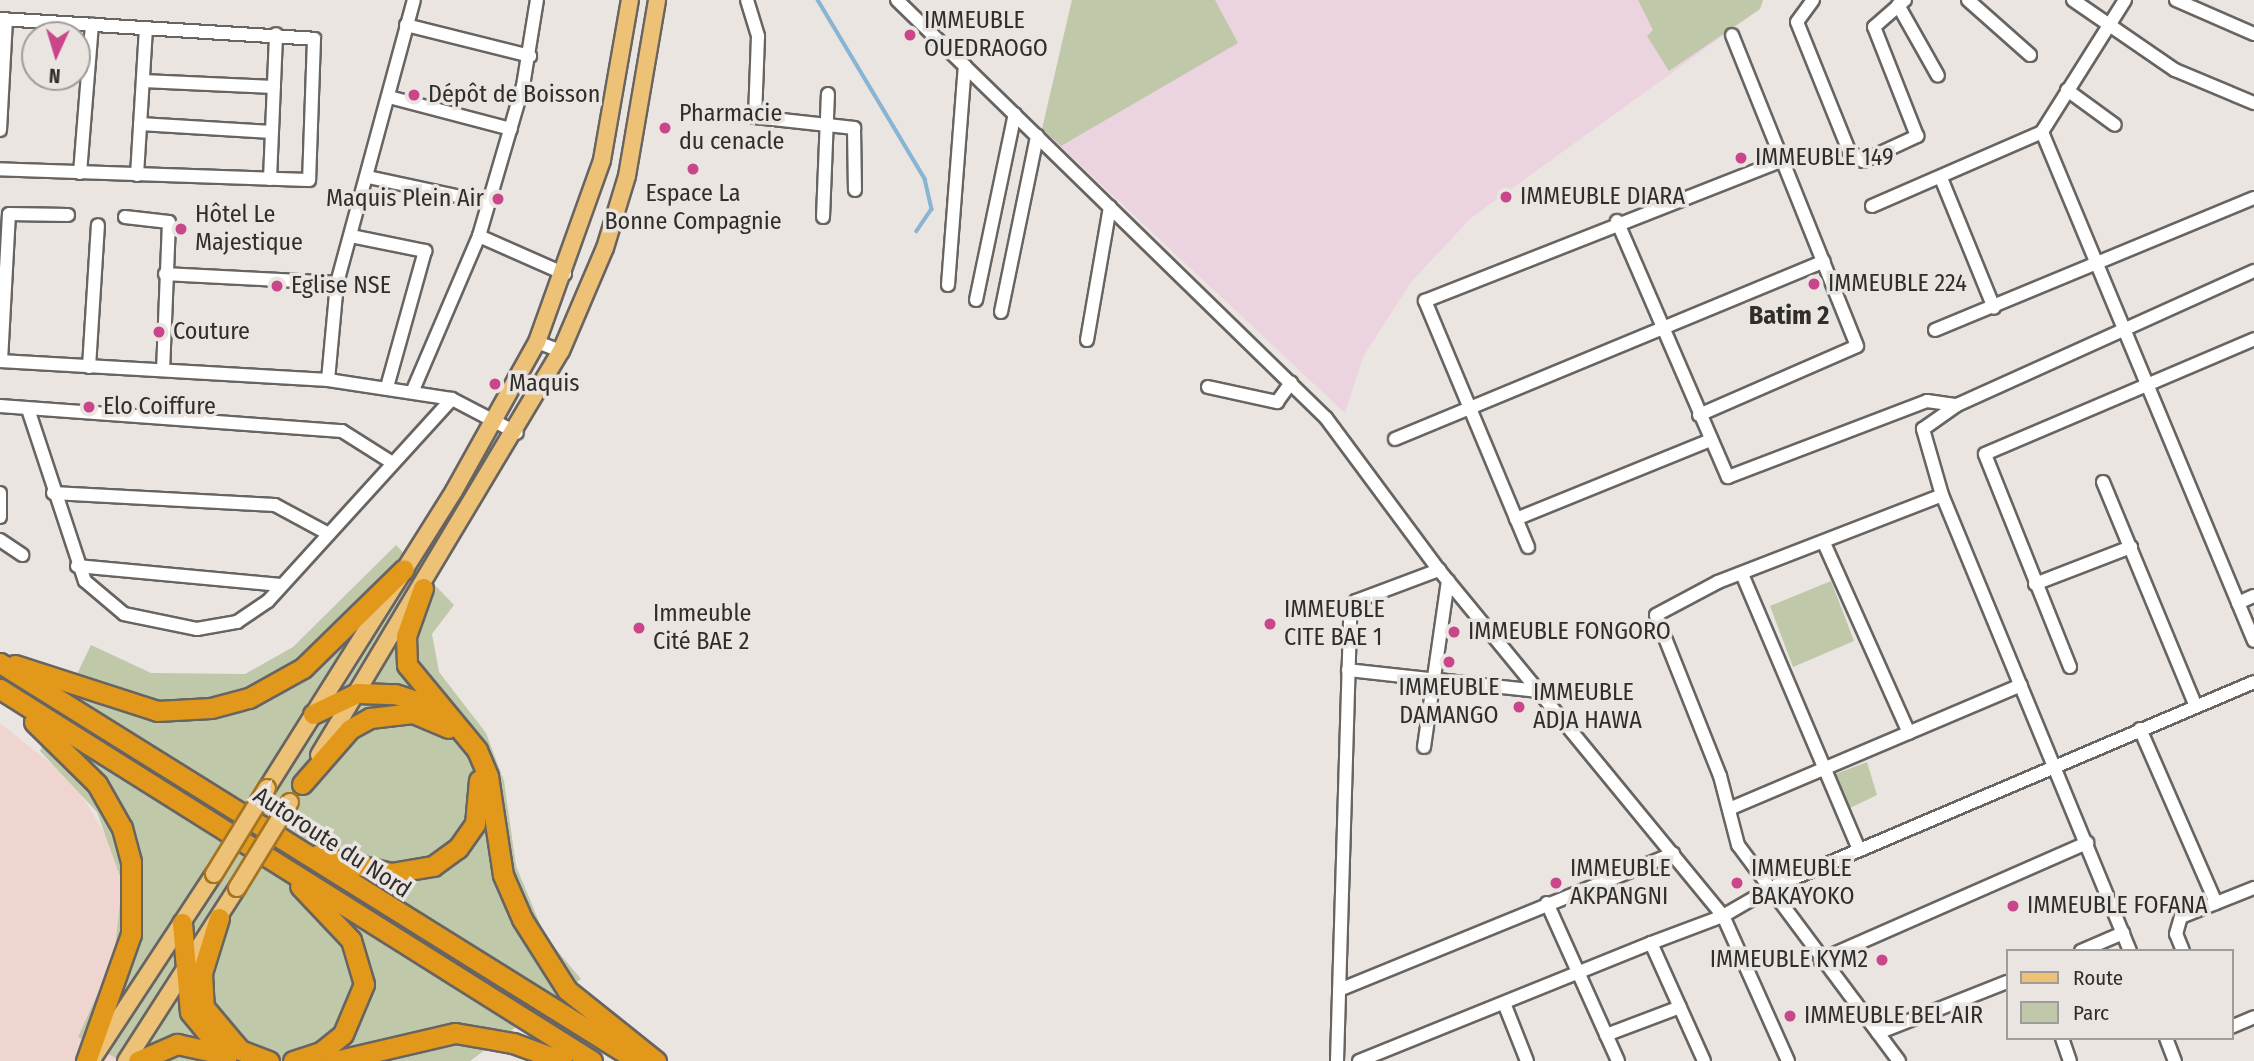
<!DOCTYPE html>
<meta charset="utf-8">
<style>
body{margin:0}
#map{position:relative;width:2254px;height:1061px;overflow:hidden;background:#eae5e1;font-family:"Fira Sans Condensed",sans-serif}
div>[style]{position:absolute}
[style*='--x']{left:calc(var(--x)*1px);top:calc(var(--y)*1px);width:calc(var(--w)*1px);rotate:calc(var(--a)*1deg)}
.industrial>*{inset:0;background:#efd5cf}
.medical>*{inset:0;background:#ebd4e0}
.green>*{inset:0;background:#bfc8a8}
.stream>*{height:3.5px;margin:-1.75px;padding:0 1.75px;transform-origin:1.75px;border-radius:1.75px;background:#88b5d4}
.roads{filter:drop-shadow(2px 0 #686461) drop-shadow(-2px 0 #686461) drop-shadow(0 2px #686461) drop-shadow(0 -2px #686461)}
.minor>*{height:12px;margin:-6px;padding:0 6px;transform-origin:6px;border-radius:6px;background:#fff}
.major>*{height:16px;margin:-8px;padding:0 8px;transform-origin:8px;border-radius:8px;background:#eec276}
.highway>*{height:19px;margin:-9.5px;padding:0 9.5px;transform-origin:9.5px;border-radius:9.5px;background:#e2991b}
.bridges{filter:drop-shadow(2px 0 #a47421) drop-shadow(-2px 0 #a47421) drop-shadow(0 2px #a47421) drop-shadow(0 -2px #a47421)}
.major-bridge>*{height:16px;margin:-8px;padding:0 8px;transform-origin:8px;border-radius:8px;background:#eec276}
.dots>*{width:19px;height:19px;translate:-50% -50%;box-sizing:border-box;border:4px solid #eae5e1;border-radius:50%}
span{translate:-50% -50%;white-space:nowrap;text-align:center;line-height:1.15;-webkit-text-stroke:7px #eae5e1;paint-order:stroke}
.poi-label{font-size:24px;color:#302e2c}
.left{translate:0 -50%;text-align:left}
.right{translate:-100% -50%;text-align:right}
.street-label{font-size:24px;color:#302e2c}
.neighbourhood-label{font-size:26px;color:#302e2c;font-weight:700}
.legend{position:absolute;left:2006px;top:949px;width:228px;height:91px;box-sizing:border-box;background:#eae5e1;border:2px solid #a09c99;margin:0;padding:9px 12px;list-style:none;font-size:21px;color:#302e2c}
.legend li{display:flex;align-items:center;gap:14px;height:35px}
.legend b{width:35px;border:2px solid #a09c99}
.north{position:absolute;left:21px;top:21px;width:70px;height:70px;box-sizing:border-box;background:#eae5e1;border:2px solid #a09c99;border-radius:50%;rotate:184deg;font-size:19px;font-weight:700;line-height:28px;text-align:center;color:#302e2c}
.north::after{content:'';display:block;margin:auto;width:24px;height:32px;background:#c9468b;clip-path:polygon(50% 0,100% 100%,50% 72%,0 100%)}
</style>
<div id="map">
<div class="industrial">
<i style="clip-path:polygon(0 723px,74px 782px,112px 846px,122px 882px,114px 957px,121px 1061px,0 1061px)"></i>
</div>
<div class="medical">
<i style="clip-path:polygon(1072px 0,1763px 0,1760px 9px,1471px 218px,1411px 282px,1363px 357px,1345px 413px,1042px 129px)"></i>
</div>
<div class="green">
<i style="clip-path:polygon(1072px 0,1215px 0,1238px 43px,1061px 146px,1042px 129px)"></i>
<i style="clip-path:polygon(1638px 0,1763px 0,1760px 9px,1669px 71px,1647px 36px,1653px 30px)"></i>
<i style="clip-path:polygon(396px 545px,454px 605px,432px 634px,439px 672px,486px 733px,504px 781px,516px 866px,545px 936px,581px 979px,470px 1061px,121px 1061px,78px 1037px,114px 958px,122px 882px,97px 812px,40px 751px,91px 645px,151px 673px,245px 674px,293px 647px)"></i>
<i style="clip-path:polygon(1831px 581px,1854px 641px,1793px 667px,1770px 606px)"></i>
<i style="clip-path:polygon(1867px 762px,1877px 795px,1848px 809px,1833px 775px)"></i>
</div>
<div class="stream">
<i style="--x:818;--y:0;--w:209;--a:59.1"></i>
<i style="--x:925;--y:179;--w:31;--a:77"></i>
<i style="--x:932;--y:209;--w:27;--a:124"></i>
</div>
<div class="roads">
<div class="minor">
<i style="--x:747;--y:0;--w:38;--a:73"></i>
<i style="--x:758;--y:36;--w:81;--a:92.1"></i>
<i style="--x:755;--y:117;--w:100;--a:6.3"></i>
<i style="--x:854;--y:128;--w:62;--a:89.1"></i>
<i style="--x:897;--y:0;--w:599;--a:44.26"></i>
<i style="--x:1326;--y:418;--w:189;--a:53.4"></i>
<i style="--x:1439;--y:570;--w:448;--a:50.6"></i>
<i style="--x:1723;--y:916;--w:77;--a:159.4"></i>
<i style="--x:1813;--y:0;--w:27;--a:126"></i>
<i style="--x:1797;--y:22;--w:139;--a:68"></i>
<i style="--x:1849;--y:151;--w:17;--a:36"></i>
<i style="--x:1863;--y:161;--w:60;--a:-24.8"></i>
<i style="--x:1917;--y:136;--w:117;--a:-111.5"></i>
<i style="--x:1874;--y:27;--w:41;--a:-41.1"></i>
<i style="--x:1968;--y:0;--w:83;--a:41.6"></i>
<i style="--x:2073;--y:0;--w:124;--a:34.5"></i>
<i style="--x:2175;--y:70;--w:86;--a:22.7"></i>
<i style="--x:2125;--y:0;--w:156;--a:122.2"></i>
<i style="--x:2042;--y:132;--w:551;--a:67.39"></i>
<i style="--x:2176;--y:0;--w:85;--a:23.6"></i>
<i style="--x:1898;--y:5;--w:81;--a:60.6"></i>
<i style="--x:0;--y:19;--w:315;--a:3.6"></i>
<i style="--x:314;--y:39;--w:141;--a:92"></i>
<i style="--x:309;--y:180;--w:309;--a:-178"></i>
<i style="--x:406;--y:25;--w:128;--a:14"></i>
<i style="--x:143;--y:81;--w:131;--a:2.6"></i>
<i style="--x:2067;--y:90;--w:59;--a:36.1"></i>
<i style="--x:389;--y:97;--w:126;--a:14.7"></i>
<i style="--x:140;--y:124;--w:132;--a:3.5"></i>
<i style="--x:0;--y:130;--w:111;--a:-86.9"></i>
<i style="--x:80;--y:173;--w:149;--a:-85.4"></i>
<i style="--x:137;--y:175;--w:147;--a:-86.5"></i>
<i style="--x:368;--y:177;--w:124;--a:12.1"></i>
<i style="--x:1941;--y:178;--w:140;--a:67.8"></i>
<i style="--x:270;--y:179;--w:145;--a:-87.6"></i>
<i style="--x:1872;--y:206;--w:185;--a:-23.5"></i>
<i style="--x:125;--y:217;--w:44;--a:6.5"></i>
<i style="--x:169;--y:222;--w:148;--a:92.3"></i>
<i style="--x:823;--y:217;--w:123;--a:-87.7"></i>
<i style="--x:1617;--y:221;--w:279;--a:66.6"></i>
<i style="--x:1728;--y:477;--w:213;--a:-20.9"></i>
<i style="--x:1927;--y:401;--w:30;--a:8"></i>
<i style="--x:351;--y:236;--w:76;--a:11.5"></i>
<i style="--x:425;--y:251;--w:141;--a:105.6"></i>
<i style="--x:479;--y:236;--w:94;--a:23.8"></i>
<i style="--x:165;--y:274;--w:172;--a:3"></i>
<i style="--x:948;--y:285;--w:220;--a:-85.6"></i>
<i style="--x:976;--y:300;--w:190;--a:-78.2"></i>
<i style="--x:1001;--y:312;--w:180;--a:-78.4"></i>
<i style="--x:1935;--y:330;--w:345;--a:-22.5"></i>
<i style="--x:1087;--y:340;--w:135;--a:-80.2"></i>
<i style="--x:537;--y:342;--w:26;--a:21"></i>
<i style="--x:0;--y:361;--w:329;--a:3.3"></i>
<i style="--x:328;--y:380;--w:125;--a:8.7"></i>
<i style="--x:1;--y:361;--w:147;--a:-86.9"></i>
<i style="--x:9;--y:214;--w:59;--a:1"></i>
<i style="--x:89;--y:367;--w:142;--a:-86.4"></i>
<i style="--x:328;--y:380;--w:97;--a:-84.7"></i>
<i style="--x:337;--y:283;--w:293;--a:-74.8"></i>
<i style="--x:1208;--y:387;--w:71;--a:12.3"></i>
<i style="--x:1277;--y:402;--w:24;--a:-54"></i>
<i style="--x:413;--y:390;--w:168;--a:-66.8"></i>
<i style="--x:479;--y:236;--w:156;--a:-73.7"></i>
<i style="--x:523;--y:86;--w:87;--a:-80.8"></i>
<i style="--x:0;--y:406;--w:343;--a:4.2"></i>
<i style="--x:342;--y:431;--w:58;--a:32.3"></i>
<i style="--x:28;--y:409;--w:181;--a:71.7"></i>
<i style="--x:85;--y:581;--w:51;--a:40.2"></i>
<i style="--x:124;--y:614;--w:75;--a:11.6"></i>
<i style="--x:197;--y:629;--w:41;--a:-9.9"></i>
<i style="--x:237;--y:622;--w:37;--a:-34"></i>
<i style="--x:268;--y:601;--w:273;--a:-47.7"></i>
<i style="--x:452;--y:399;--w:73;--a:27.6"></i>
<i style="--x:1699;--y:415;--w:172;--a:-23.6"></i>
<i style="--x:1857;--y:346;--w:335;--a:-111.9"></i>
<i style="--x:1395;--y:439;--w:464;--a:-22.5"></i>
<i style="--x:2103;--y:482;--w:243;--a:67.5"></i>
<i style="--x:0;--y:493;--w:24;--a:90"></i>
<i style="--x:53;--y:493;--w:222;--a:3.1"></i>
<i style="--x:275;--y:505;--w:59;--a:28.3"></i>
<i style="--x:1516;--y:519;--w:210;--a:-22.1"></i>
<i style="--x:0;--y:540;--w:27;--a:34"></i>
<i style="--x:1824;--y:543;--w:208;--a:65.9"></i>
<i style="--x:1528;--y:547;--w:267;--a:-112.7"></i>
<i style="--x:1425;--y:301;--w:388;--a:-21.5"></i>
<i style="--x:77;--y:566;--w:205;--a:5.3"></i>
<i style="--x:1742;--y:574;--w:300;--a:67"></i>
<i style="--x:2035;--y:584;--w:103;--a:-21.1"></i>
<i style="--x:2238;--y:603;--w:17;--a:-24"></i>
<i style="--x:2070;--y:667;--w:229;--a:-111.8"></i>
<i style="--x:1985;--y:454;--w:293;--a:-23.1"></i>
<i style="--x:1348;--y:670;--w:190;--a:6.3"></i>
<i style="--x:2140;--y:729;--w:190;--a:66.4"></i>
<i style="--x:1424;--y:747;--w:168;--a:-81.8"></i>
<i style="--x:1729;--y:809;--w:317;--a:-23"></i>
<i style="--x:1547;--y:903;--w:173;--a:65.8"></i>
<i style="--x:2081;--y:951;--w:46;--a:-23.2"></i>
<i style="--x:2130;--y:951;--w:493;--a:-112.4"></i>
<i style="--x:1942;--y:495;--w:69;--a:-106.1"></i>
<i style="--x:1923;--y:429;--w:42;--a:-35.2"></i>
<i style="--x:1957;--y:405;--w:326;--a:-24.3"></i>
<i style="--x:2183;--y:951;--w:18;--a:-112"></i>
<i style="--x:2176;--y:934;--w:18;--a:-74"></i>
<i style="--x:2181;--y:917;--w:79;--a:-21.7"></i>
<i style="--x:1820;--y:960;--w:292;--a:-23.7"></i>
<i style="--x:1339;--y:990;--w:361;--a:-22.2"></i>
<i style="--x:1504;--y:1003;--w:62;--a:68.4"></i>
<i style="--x:2231;--y:1027;--w:25;--a:-23"></i>
<i style="--x:1878;--y:1033;--w:139;--a:-21.6"></i>
<i style="--x:1606;--y:1035;--w:79;--a:-20.7"></i>
<i style="--x:2062;--y:1038;--w:24;--a:71"></i>
<i style="--x:2166;--y:1038;--w:25;--a:69"></i>
<i style="--x:1337;--y:1061;--w:451;--a:-88.3"></i>
<i style="--x:1350;--y:610;--w:11;--a:-56"></i>
<i style="--x:1356;--y:601;--w:89;--a:-20.5"></i>
<i style="--x:1359;--y:1061;--w:315;--a:-22"></i>
<i style="--x:1651;--y:943;--w:129;--a:65.8"></i>
<i style="--x:1788;--y:1061;--w:159;--a:-114.1"></i>
<i style="--x:1723;--y:916;--w:58;--a:-30.1"></i>
<i style="--x:1773;--y:887;--w:523;--a:-23.08"></i>
<i style="--x:1899;--y:1061;--w:269;--a:-126.7"></i>
<i style="--x:1738;--y:845;--w:71;--a:-104.6"></i>
<i style="--x:1720;--y:776;--w:173;--a:-111.7"></i>
<i style="--x:1656;--y:615;--w:70;--a:-28"></i>
<i style="--x:1718;--y:582;--w:240;--a:-21.2"></i>
</div>
<div class="major">
<i style="--x:319;--y:755;--w:471;--a:-59.1"></i>
<i style="--x:561;--y:351;--w:112;--a:-66.9"></i>
<i style="--x:605;--y:248;--w:75;--a:-73"></i>
<i style="--x:627;--y:176;--w:179;--a:-80.3"></i>
<i style="--x:267;--y:788;--w:351;--a:-57.8"></i>
<i style="--x:454;--y:491;--w:171;--a:-60.9"></i>
<i style="--x:537;--y:342;--w:193;--a:-70.3"></i>
<i style="--x:602;--y:160;--w:162;--a:-80.1"></i>
<i style="--x:91;--y:1061;--w:224;--a:-56.7"></i>
<i style="--x:126;--y:1061;--w:206;--a:-57.3"></i>
</div>
<div class="highway">
<i style="--x:423;--y:588;--w:51;--a:109.5"></i>
<i style="--x:406;--y:636;--w:29;--a:88"></i>
<i style="--x:407;--y:665;--w:110;--a:50.5"></i>
<i style="--x:477;--y:750;--w:28;--a:67"></i>
<i style="--x:488;--y:776;--w:100;--a:81.4"></i>
<i style="--x:503;--y:875;--w:48;--a:66.6"></i>
<i style="--x:522;--y:919;--w:84;--a:57.6"></i>
<i style="--x:567;--y:990;--w:114;--a:38.6"></i>
<i style="--x:0;--y:663;--w:752;--a:31.96"></i>
<i style="--x:15;--y:665;--w:149;--a:17.9"></i>
<i style="--x:157;--y:711;--w:54;--a:-3.2"></i>
<i style="--x:211;--y:708;--w:39;--a:-15"></i>
<i style="--x:249;--y:698;--w:62;--a:-29.1"></i>
<i style="--x:303;--y:668;--w:141;--a:-44.4"></i>
<i style="--x:0;--y:689;--w:699;--a:32.14"></i>
<i style="--x:313;--y:714;--w:49;--a:-25.5"></i>
<i style="--x:357;--y:693;--w:38;--a:2"></i>
<i style="--x:395;--y:694;--w:42;--a:18"></i>
<i style="--x:34;--y:722;--w:88;--a:44.5"></i>
<i style="--x:97;--y:784;--w:51;--a:60.4"></i>
<i style="--x:122;--y:828;--w:35;--a:75"></i>
<i style="--x:131;--y:862;--w:72;--a:90"></i>
<i style="--x:131;--y:934;--w:135;--a:109.5"></i>
<i style="--x:302;--y:784;--w:73;--a:-48.9"></i>
<i style="--x:350;--y:729;--w:23;--a:-29"></i>
<i style="--x:370;--y:718;--w:43;--a:-6.6"></i>
<i style="--x:413;--y:713;--w:38;--a:23"></i>
<i style="--x:317;--y:855;--w:76;--a:13.7"></i>
<i style="--x:391;--y:873;--w:43;--a:-9.5"></i>
<i style="--x:433;--y:866;--w:31;--a:-36"></i>
<i style="--x:458;--y:848;--w:29;--a:-55"></i>
<i style="--x:475;--y:824;--w:44;--a:-84.8"></i>
<i style="--x:219;--y:918;--w:58;--a:107.2"></i>
<i style="--x:202;--y:973;--w:34;--a:87"></i>
<i style="--x:204;--y:1007;--w:56;--a:50.1"></i>
<i style="--x:240;--y:1050;--w:31;--a:21"></i>
<i style="--x:182;--y:923;--w:89;--a:84.9"></i>
<i style="--x:190;--y:1012;--w:58;--a:50.6"></i>
<i style="--x:138;--y:1061;--w:43;--a:-23.6"></i>
<i style="--x:177;--y:1044;--w:42;--a:12.4"></i>
<i style="--x:293;--y:1061;--w:29;--a:-18"></i>
<i style="--x:321;--y:1052;--w:28;--a:-39"></i>
<i style="--x:343;--y:1034;--w:54;--a:-67.2"></i>
<i style="--x:364;--y:984;--w:46;--a:-106.5"></i>
<i style="--x:351;--y:940;--w:74;--a:-133.4"></i>
<i style="--x:335;--y:1061;--w:123;--a:-13.1"></i>
<i style="--x:455;--y:1033;--w:59;--a:9.8"></i>
<i style="--x:513;--y:1043;--w:52;--a:20.2"></i>
</div>
</div>
<div class="bridges">
<div class="major-bridge">
<i style="--x:214;--y:874;--w:101;--a:-58.4"></i>
<i style="--x:237;--y:888;--w:101;--a:-58.4"></i>
</div>
</div>
<div class="dots">
<i style="left:910px;top:35px;background:#c9468b"></i>
<i style="left:414px;top:95px;background:#c9468b"></i>
<i style="left:665px;top:128px;background:#c9468b"></i>
<i style="left:1741px;top:158px;background:#c9468b"></i>
<i style="left:693px;top:169px;background:#c9468b"></i>
<i style="left:1506px;top:197px;background:#c9468b"></i>
<i style="left:498px;top:199px;background:#c9468b"></i>
<i style="left:181px;top:229px;background:#c9468b"></i>
<i style="left:1814px;top:284px;background:#c9468b"></i>
<i style="left:277px;top:286px;background:#c9468b"></i>
<i style="left:159px;top:332px;background:#c9468b"></i>
<i style="left:495px;top:384px;background:#c9468b"></i>
<i style="left:89px;top:407px;background:#c9468b"></i>
<i style="left:1270px;top:624px;background:#c9468b"></i>
<i style="left:639px;top:628px;background:#c9468b"></i>
<i style="left:1454px;top:632px;background:#c9468b"></i>
<i style="left:1449px;top:662px;background:#c9468b"></i>
<i style="left:1519px;top:707px;background:#c9468b"></i>
<i style="left:1556px;top:883px;background:#c9468b"></i>
<i style="left:1737px;top:883px;background:#c9468b"></i>
<i style="left:2013px;top:906px;background:#c9468b"></i>
<i style="left:1882px;top:960px;background:#c9468b"></i>
<i style="left:1790px;top:1016px;background:#c9468b"></i>
</div>
<div class="poi-label">
<span class="left" style="left:924px;top:35px">IMMEUBLE<br>OUEDRAOGO</span>
<span class="left" style="left:428px;top:95px">Dépôt de Boisson</span>
<span class="left" style="left:679px;top:128px">Pharmacie<br>du cenacle</span>
<span class="left" style="left:1755px;top:158px">IMMEUBLE 149</span>
<span style="left:693px;top:208px">Espace La<br>Bonne Compagnie</span>
<span class="left" style="left:1520px;top:197px">IMMEUBLE DIARA</span>
<span class="right" style="left:484px;top:199px">Maquis Plein Air</span>
<span class="left" style="left:195px;top:229px">Hôtel Le<br>Majestique</span>
<span class="left" style="left:1828px;top:284px">IMMEUBLE 224</span>
<span class="left" style="left:291px;top:286px">Eglise NSE</span>
<span class="left" style="left:173px;top:332px">Couture</span>
<span class="left" style="left:509px;top:384px">Maquis</span>
<span class="left" style="left:103px;top:407px">Elo Coiffure</span>
<span class="left" style="left:1284px;top:624px">IMMEUBLE<br>CITE BAE 1</span>
<span class="left" style="left:653px;top:628px">Immeuble<br>Cité BAE 2</span>
<span class="left" style="left:1468px;top:632px">IMMEUBLE FONGORO</span>
<span style="left:1449px;top:702px">IMMEUBLE<br>DAMANGO</span>
<span class="left" style="left:1533px;top:707px">IMMEUBLE<br>ADJA HAWA</span>
<span class="left" style="left:1570px;top:883px">IMMEUBLE<br>AKPANGNI</span>
<span class="left" style="left:1751px;top:883px">IMMEUBLE<br>BAKAYOKO</span>
<span class="left" style="left:2027px;top:906px">IMMEUBLE FOFANA</span>
<span class="right" style="left:1868px;top:960px">IMMEUBLE KYM2</span>
<span class="left" style="left:1804px;top:1016px">IMMEUBLE BEL AIR</span>
</div>
<div class="street-label">
<span style="left:332px;top:843px;rotate:33deg">Autoroute du Nord</span>
</div>
<div class="neighbourhood-label">
<span style="left:1789px;top:316px">Batim 2</span>
</div>
<ul class="legend">
<li><b style="height:9px;background:#eec276"></b>Route</li>
<li><b style="height:19px;background:#bfc8a8"></b>Parc</li>
</ul>
<div class="north">N</div>
</div>
